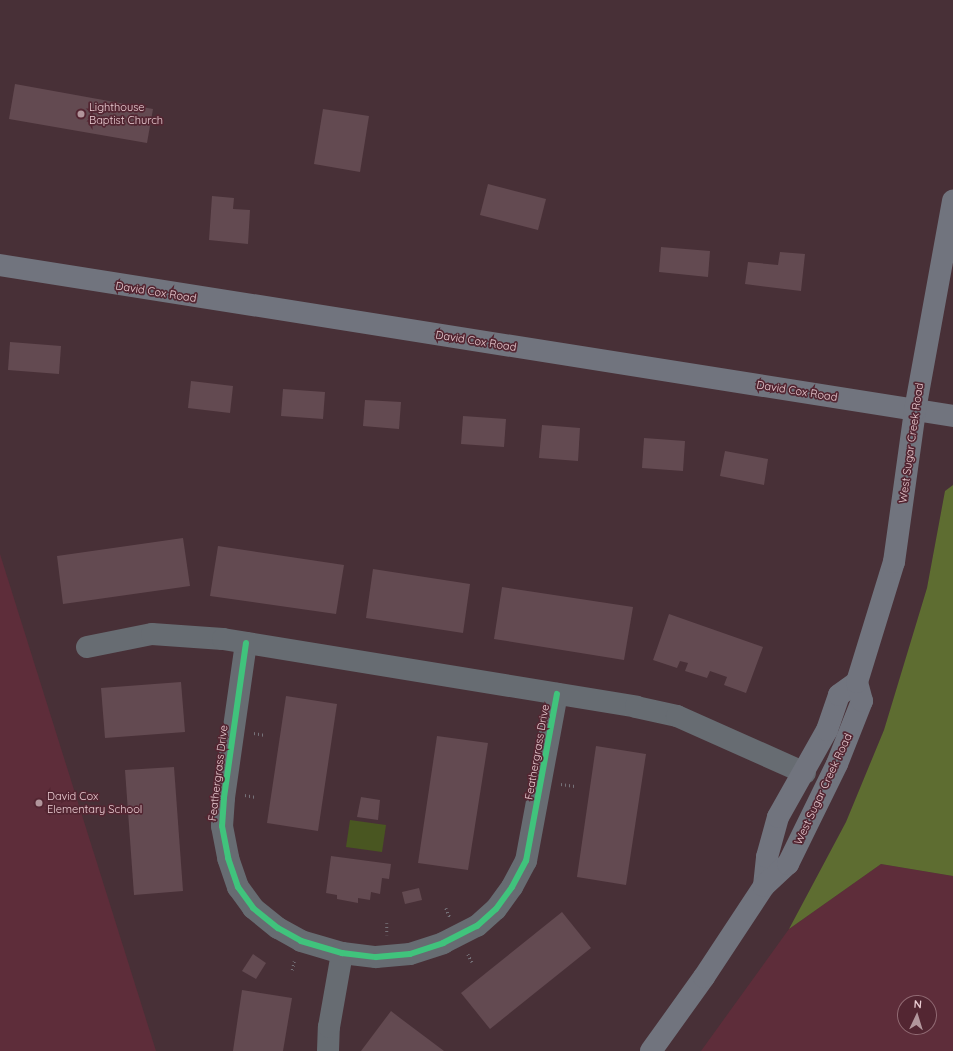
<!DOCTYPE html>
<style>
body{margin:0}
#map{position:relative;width:953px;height:1051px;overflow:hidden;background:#483037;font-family:Quicksand,sans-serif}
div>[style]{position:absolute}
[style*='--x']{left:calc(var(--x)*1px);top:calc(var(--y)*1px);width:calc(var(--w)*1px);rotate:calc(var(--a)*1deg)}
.built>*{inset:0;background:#5e2d3a}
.green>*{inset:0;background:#495621}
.forest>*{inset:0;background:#5e6d31}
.building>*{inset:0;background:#634a51}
.path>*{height:2.5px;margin-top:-1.25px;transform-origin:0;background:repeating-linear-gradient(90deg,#757178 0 1px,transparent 0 4px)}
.minor>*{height:22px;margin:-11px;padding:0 11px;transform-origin:11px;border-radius:11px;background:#676c72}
.major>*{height:22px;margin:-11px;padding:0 11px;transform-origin:11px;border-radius:11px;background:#71747e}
.cycleway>*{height:6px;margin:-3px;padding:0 3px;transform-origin:3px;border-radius:3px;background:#40c37c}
.dots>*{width:11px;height:11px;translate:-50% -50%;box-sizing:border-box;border:2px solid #532632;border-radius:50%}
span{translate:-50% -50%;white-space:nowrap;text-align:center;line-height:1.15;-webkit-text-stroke:3.5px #532632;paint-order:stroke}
.poi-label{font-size:11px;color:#ebcdd3}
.left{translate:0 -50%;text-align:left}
.street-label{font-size:11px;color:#ebcdd3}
.north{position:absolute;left:897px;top:995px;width:40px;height:40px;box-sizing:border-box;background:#532632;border:1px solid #906972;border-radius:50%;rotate:4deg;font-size:11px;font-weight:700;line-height:16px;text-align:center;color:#ebcdd3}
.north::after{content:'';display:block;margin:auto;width:14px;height:18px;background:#b2969c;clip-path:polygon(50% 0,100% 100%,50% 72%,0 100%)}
</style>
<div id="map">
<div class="built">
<i style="clip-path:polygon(0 554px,156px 1051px,0 1051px)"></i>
<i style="clip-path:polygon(evenodd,881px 864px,953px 876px,953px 1051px,701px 1051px,789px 929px,881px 864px,905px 1003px,929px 1003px,929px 1027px,905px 1027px,905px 1003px)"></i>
</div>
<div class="green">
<i style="clip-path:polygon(350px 820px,386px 825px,382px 852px,346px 847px)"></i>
</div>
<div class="forest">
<i style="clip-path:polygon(953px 485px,953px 876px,881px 864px,789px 929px,846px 822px,884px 730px,927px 588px,945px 491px)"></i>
</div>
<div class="building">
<i style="clip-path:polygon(15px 84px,153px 109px,147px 143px,9px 119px)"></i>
<i style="clip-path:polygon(323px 109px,369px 116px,360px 172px,314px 164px)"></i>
<i style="clip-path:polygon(488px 184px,546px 199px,538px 230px,480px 215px)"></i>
<i style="clip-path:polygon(212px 196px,234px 198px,233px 209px,250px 210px,248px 244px,209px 240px)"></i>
<i style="clip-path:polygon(661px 247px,710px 251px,708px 277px,659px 272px)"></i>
<i style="clip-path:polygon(780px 252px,805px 254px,801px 291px,745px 284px,748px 262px,778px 265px)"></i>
<i style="clip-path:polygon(10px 342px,61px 346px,59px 374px,8px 370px)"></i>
<i style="clip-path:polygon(191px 381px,233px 386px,230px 413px,188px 408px)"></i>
<i style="clip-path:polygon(283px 389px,325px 392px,323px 419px,281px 416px)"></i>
<i style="clip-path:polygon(365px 400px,401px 402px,399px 429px,363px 426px)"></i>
<i style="clip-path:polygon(463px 416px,506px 419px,504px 447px,461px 444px)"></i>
<i style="clip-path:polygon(542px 425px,580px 428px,578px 461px,539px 458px)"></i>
<i style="clip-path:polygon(644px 438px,685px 441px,683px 471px,642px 468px)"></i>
<i style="clip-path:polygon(725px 451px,768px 459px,764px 485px,720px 476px)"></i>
<i style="clip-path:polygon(183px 538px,190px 586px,63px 604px,57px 556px)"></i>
<i style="clip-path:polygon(218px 546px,344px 565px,336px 614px,210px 596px)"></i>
<i style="clip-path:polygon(373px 569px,470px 584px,463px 633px,366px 618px)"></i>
<i style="clip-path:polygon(502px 587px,633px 607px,624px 660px,494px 639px)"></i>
<i style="clip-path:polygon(669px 614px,763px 647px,746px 693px,724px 685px,727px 677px,710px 671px,707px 678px,685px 671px,688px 663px,680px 661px,677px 668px,653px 660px)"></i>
<i style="clip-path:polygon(181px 682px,185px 732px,105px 738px,101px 688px)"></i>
<i style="clip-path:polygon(286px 696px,337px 704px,318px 831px,267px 823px)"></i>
<i style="clip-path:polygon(437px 736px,488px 743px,468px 870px,418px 863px)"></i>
<i style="clip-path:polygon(596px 746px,646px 754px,626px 885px,577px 877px)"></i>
<i style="clip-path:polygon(174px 767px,183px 891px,134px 895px,125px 770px)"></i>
<i style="clip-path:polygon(361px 797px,380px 800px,378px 820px,357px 817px)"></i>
<i style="clip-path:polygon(331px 856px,391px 864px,389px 879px,382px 878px,380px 894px,371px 892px,370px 900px,358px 898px,358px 903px,337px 899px,337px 895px,326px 893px)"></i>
<i style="clip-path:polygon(419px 888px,422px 900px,405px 904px,402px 892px)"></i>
<i style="clip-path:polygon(562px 912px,591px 948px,490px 1029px,461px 993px)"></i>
<i style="clip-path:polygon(253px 954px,266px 963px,256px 979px,242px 971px)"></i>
<i style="clip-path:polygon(242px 990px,292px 998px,283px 1051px,233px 1051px)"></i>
<i style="clip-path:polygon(391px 1011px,400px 1018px,444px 1051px,361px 1051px)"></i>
</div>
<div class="path">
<i style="--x:254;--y:733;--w:11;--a:10"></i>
<i style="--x:561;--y:784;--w:14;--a:8"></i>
<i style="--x:245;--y:795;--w:11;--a:10"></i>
<i style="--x:446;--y:908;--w:10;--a:66"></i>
<i style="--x:387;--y:923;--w:12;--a:90"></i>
<i style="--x:468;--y:954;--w:9;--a:63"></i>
<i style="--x:292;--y:970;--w:9;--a:-77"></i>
</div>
<div class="minor">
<i style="--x:246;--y:643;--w:157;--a:98.1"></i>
<i style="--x:224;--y:798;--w:28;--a:94"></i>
<i style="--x:222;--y:826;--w:33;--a:79"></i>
<i style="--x:228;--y:858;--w:31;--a:71"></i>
<i style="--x:238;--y:887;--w:26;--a:54"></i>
<i style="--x:253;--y:908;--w:32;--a:39"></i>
<i style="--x:278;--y:928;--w:26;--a:29"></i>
<i style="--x:301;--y:941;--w:43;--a:16.3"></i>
<i style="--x:342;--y:953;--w:34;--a:7"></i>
<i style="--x:376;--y:957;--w:34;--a:-5"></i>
<i style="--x:410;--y:954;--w:35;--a:-18"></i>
<i style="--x:443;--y:943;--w:38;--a:-27"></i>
<i style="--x:477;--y:926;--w:25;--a:-42"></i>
<i style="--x:496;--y:909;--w:27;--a:-54"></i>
<i style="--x:512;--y:887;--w:30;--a:-62"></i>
<i style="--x:526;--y:861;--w:170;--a:-79.5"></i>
<i style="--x:87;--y:647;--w:66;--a:-11.3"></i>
<i style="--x:152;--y:634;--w:71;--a:4"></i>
<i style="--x:223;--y:639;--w:419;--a:9.3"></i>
<i style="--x:636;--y:707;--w:42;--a:12.4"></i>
<i style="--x:677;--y:716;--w:140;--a:24"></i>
<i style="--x:328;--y:1051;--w:24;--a:-88"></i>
<i style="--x:329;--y:1027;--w:75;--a:-80"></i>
</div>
<div class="major">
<i style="--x:0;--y:265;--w:965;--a:9"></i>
<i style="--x:764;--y:886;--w:29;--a:-84"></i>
<i style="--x:767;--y:857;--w:41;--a:-74.6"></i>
<i style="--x:778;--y:817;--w:100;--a:-60.6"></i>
<i style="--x:827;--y:730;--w:37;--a:-71"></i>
<i style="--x:839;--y:695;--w:22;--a:-36"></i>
<i style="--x:651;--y:1051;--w:91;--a:-54.4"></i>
<i style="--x:704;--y:977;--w:109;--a:-56.6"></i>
<i style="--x:764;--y:886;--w:33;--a:-43"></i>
<i style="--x:788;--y:864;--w:111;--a:-63.9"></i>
<i style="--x:837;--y:764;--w:68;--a:-68.4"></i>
<i style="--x:862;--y:701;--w:20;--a:-105"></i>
<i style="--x:857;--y:682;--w:126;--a:-72.9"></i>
<i style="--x:894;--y:562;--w:153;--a:-82.1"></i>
<i style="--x:915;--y:410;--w:213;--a:-79.7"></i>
</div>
<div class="cycleway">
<i style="--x:246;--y:643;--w:157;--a:98.1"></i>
<i style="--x:224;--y:798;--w:28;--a:94"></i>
<i style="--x:222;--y:826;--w:33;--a:79"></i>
<i style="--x:228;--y:858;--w:31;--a:71"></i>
<i style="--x:238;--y:887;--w:26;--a:54"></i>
<i style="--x:253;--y:908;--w:32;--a:39"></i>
<i style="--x:278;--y:928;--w:26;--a:29"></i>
<i style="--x:301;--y:941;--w:43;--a:16.3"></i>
<i style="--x:342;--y:953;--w:34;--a:7"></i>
<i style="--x:376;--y:957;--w:34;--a:-5"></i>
<i style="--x:410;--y:954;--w:35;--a:-18"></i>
<i style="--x:443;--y:943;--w:38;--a:-27"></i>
<i style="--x:477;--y:926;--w:25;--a:-42"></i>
<i style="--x:496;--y:909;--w:27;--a:-54"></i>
<i style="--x:512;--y:887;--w:30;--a:-62"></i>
<i style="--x:526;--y:861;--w:170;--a:-79.5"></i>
</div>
<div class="dots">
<i style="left:81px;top:114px;background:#b2969c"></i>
<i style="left:39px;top:803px;background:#b2969c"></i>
</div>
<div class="poi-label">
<span class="left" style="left:89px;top:114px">Lighthouse<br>Baptist Church</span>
<span class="left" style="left:47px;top:803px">David Cox<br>Elementary School</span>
</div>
<div class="street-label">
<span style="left:156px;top:292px;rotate:9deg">David Cox Road</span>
<span style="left:476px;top:341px;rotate:9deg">David Cox Road</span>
<span style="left:797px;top:391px;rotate:9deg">David Cox Road</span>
<span style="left:911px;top:443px;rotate:-82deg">West Sugar Creek Road</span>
<span style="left:537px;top:752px;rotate:-80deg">Feathergrass Drive</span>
<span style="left:218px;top:773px;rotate:-83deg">Feathergrass Drive</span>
<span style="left:823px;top:789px;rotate:-65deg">West Sugar Creek Road</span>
</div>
<div class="north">N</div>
</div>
